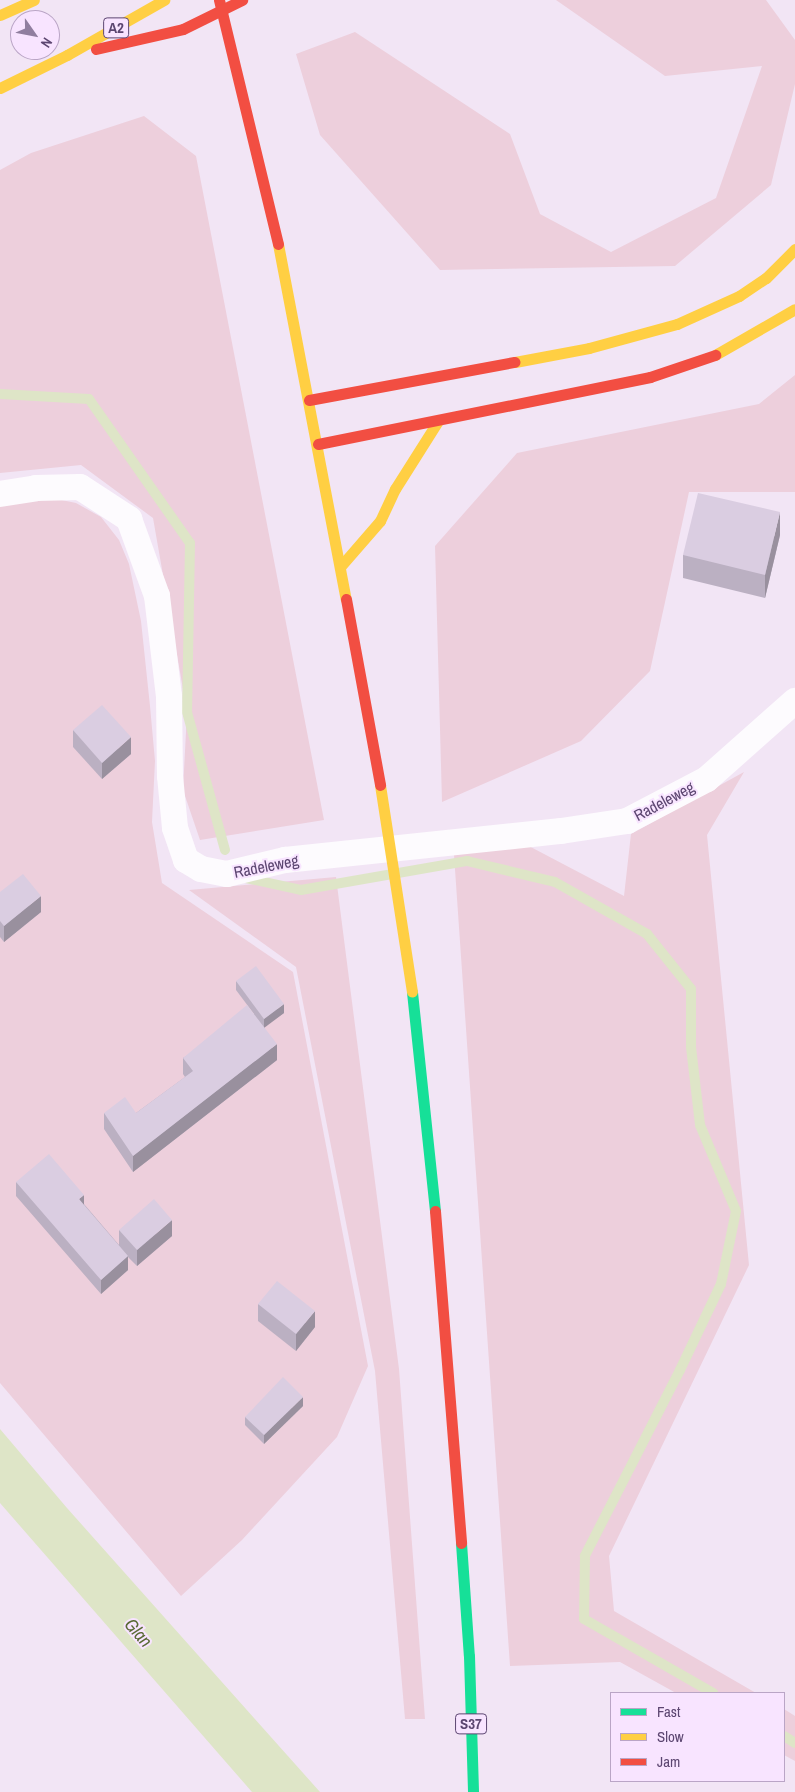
<!DOCTYPE html>
<style>
body{margin:0}
#map{position:relative;width:795px;height:1792px;overflow:hidden;background:#f2e5f5;font-family:"Archivo Narrow",sans-serif}
div>[style]{position:absolute}
[style*='--x']{left:calc(var(--x)*1px);top:calc(var(--y)*1px);width:calc(var(--w)*1px);rotate:calc(var(--a)*1deg)}
.green>*{inset:0;background:#edcfdc}
.water>*{inset:0;background:#dee5c7}
.stream>*{height:10px;margin:-5px;padding:0 5px;transform-origin:5px;border-radius:5px;background:#dee5c7}
.street>*{height:26px;margin:-13px;padding:0 13px;transform-origin:13px;border-radius:13px;background:#fdfbfe}
.fast>*{height:11px;margin:-5.5px;padding:0 5.5px;transform-origin:5.5px;border-radius:5.5px;background:#16e098}
.slow>*{height:11px;margin:-5.5px;padding:0 5.5px;transform-origin:5.5px;border-radius:5.5px;background:#ffcf43}
.jam>*{height:11px;margin:-5.5px;padding:0 5.5px;transform-origin:5.5px;border-radius:5.5px;background:#f24e42}
.wall>*{inset:0;background:#bbb0c2}
.shaded-wall>*{inset:0;background:#99909e}
.building>*{inset:0;background:#dacde1}
span{translate:-50% -50%;white-space:nowrap;text-align:center;line-height:1.15;-webkit-text-stroke:4px #f8e4ff;paint-order:stroke}
.shield-label span{padding:1px 4px;background:#f8e4ff;border:1px solid;border-radius:4px;-webkit-text-stroke-width:0}
.shield-label{font-size:15px;color:#5c4671;font-weight:700}
.street-label{font-size:16px;color:#5c4671}
.water-label{font-size:18px;color:#596a35;font-style:italic}
.legend{position:absolute;left:610px;top:1692px;width:175px;height:90px;box-sizing:border-box;background:#f8e4ff;border:1px solid #baa5c6;margin:0;padding:6px 9px;list-style:none;font-size:15px;color:#5c4671}
.legend li{display:flex;align-items:center;gap:10px;height:25px}
.legend b{width:25px;border:1px solid #baa5c6}
.north{position:absolute;left:10px;top:10px;width:50px;height:50px;box-sizing:border-box;background:#f8e4ff;border:1px solid #baa5c6;border-radius:50%;rotate:123deg;font-size:14px;font-weight:700;line-height:20px;text-align:center;color:#5c4671}
.north::after{content:'';display:block;margin:auto;width:18px;height:22px;background:#907e9f;clip-path:polygon(50% 0,100% 100%,50% 72%,0 100%)}
</style>
<div id="map">
<div class="green">
<i style="clip-path:polygon(556px 0,766px 0,795px 40px,795px 84px,771px 185px,675px 266px,440px 270px,320px 135px,296px 54px,355px 32px,510px 134px,540px 214px,611px 252px,716px 198px,762px 66px,665px 76px)"></i>
<i style="clip-path:polygon(144px 116px,196px 156px,324px 820px,200px 840px,183px 790px,187px 712px,153px 518px,81px 465px,0 473px,0 170px,31px 153px)"></i>
<i style="clip-path:polygon(795px 375px,795px 492px,689px 492px,650px 671px,581px 741px,442px 802px,435px 546px,517px 453px,759px 404px)"></i>
<i style="clip-path:polygon(47px 497px,76px 503px,101px 517px,119px 540px,129px 564px,141px 621px,150px 706px,155px 761px,152px 822px,162px 883px,293px 972px,368px 1366px,337px 1437px,242px 1540px,181px 1596px,0 1383px,0 504px)"></i>
<i style="clip-path:polygon(744px 772px,707px 835px,749px 1265px,609px 1556px,614px 1611px,756px 1693px,676px 1693px,620px 1662px,510px 1666px,454px 855px,525px 844px,624px 896px,631px 834px)"></i>
<i style="clip-path:polygon(336px 877px,399px 1369px,425px 1719px,405px 1719px,375px 1371px,296px 967px,189px 890px)"></i>
<i style="clip-path:polygon(784px 1709px,795px 1716px,795px 1761px,784px 1755px)"></i>
</div>
<div class="water">
<i style="clip-path:polygon(0 1429px,67px 1508px,320px 1792px,252px 1792px,0 1503px)"></i>
</div>
<div class="stream">
<i style="--x:0;--y:394;--w:89;--a:3.2"></i>
<i style="--x:89;--y:399;--w:176;--a:55"></i>
<i style="--x:190;--y:543;--w:169;--a:91"></i>
<i style="--x:187;--y:712;--w:143;--a:74.6"></i>
<i style="--x:246;--y:878;--w:56;--a:12.3"></i>
<i style="--x:301;--y:890;--w:169;--a:-9.9"></i>
<i style="--x:467;--y:861;--w:90;--a:13.4"></i>
<i style="--x:555;--y:882;--w:106;--a:29.5"></i>
<i style="--x:647;--y:934;--w:70;--a:51.3"></i>
<i style="--x:691;--y:989;--w:58;--a:90"></i>
<i style="--x:691;--y:1047;--w:79;--a:83.4"></i>
<i style="--x:700;--y:1125;--w:93;--a:67.3"></i>
<i style="--x:736;--y:1211;--w:75;--a:101.6"></i>
<i style="--x:721;--y:1284;--w:95;--a:115.5"></i>
<i style="--x:680;--y:1370;--w:209;--a:117.1"></i>
<i style="--x:585;--y:1556;--w:63;--a:90.9"></i>
<i style="--x:584;--y:1619;--w:149;--a:29.8"></i>
<i style="--x:784;--y:1736;--w:13;--a:32"></i>
</div>
<div class="street">
<i style="--x:0;--y:494;--w:36;--a:-9"></i>
<i style="--x:36;--y:488;--w:44;--a:-1.3"></i>
<i style="--x:80;--y:487;--w:59;--a:33.1"></i>
<i style="--x:129;--y:519;--w:82;--a:70"></i>
<i style="--x:157;--y:596;--w:101;--a:83.2"></i>
<i style="--x:169;--y:696;--w:80;--a:89.3"></i>
<i style="--x:170;--y:776;--w:52;--a:84.5"></i>
<i style="--x:175;--y:828;--w:34;--a:71"></i>
<i style="--x:186;--y:860;--w:17;--a:31"></i>
<i style="--x:201;--y:869;--w:26;--a:11"></i>
<i style="--x:227;--y:874;--w:60;--a:-13.6"></i>
<i style="--x:285;--y:860;--w:278;--a:-6"></i>
<i style="--x:561;--y:831;--w:67;--a:-8.6"></i>
<i style="--x:627;--y:821;--w:90;--a:-27.7"></i>
<i style="--x:707;--y:779;--w:118;--a:-41.6"></i>
</div>
<div class="fast">
<i style="--x:412;--y:992;--w:220;--a:84"></i>
<i style="--x:461;--y:1543;--w:113;--a:86"></i>
<i style="--x:469;--y:1656;--w:136;--a:88.3"></i>
</div>
<div class="slow">
<i style="--x:0;--y:15;--w:37;--a:-24"></i>
<i style="--x:0;--y:88;--w:75;--a:-26.2"></i>
<i style="--x:67;--y:55;--w:112;--a:-29.6"></i>
<i style="--x:278;--y:244;--w:361;--a:79.2"></i>
<i style="--x:715;--y:355;--w:92;--a:-29.9"></i>
<i style="--x:515;--y:362;--w:75;--a:-10.7"></i>
<i style="--x:589;--y:348;--w:91;--a:-15.3"></i>
<i style="--x:677;--y:324;--w:68;--a:-24.3"></i>
<i style="--x:739;--y:296;--w:32;--a:-34"></i>
<i style="--x:766;--y:278;--w:41;--a:-45"></i>
<i style="--x:340;--y:567;--w:61;--a:-49"></i>
<i style="--x:380;--y:521;--w:35;--a:-65"></i>
<i style="--x:395;--y:489;--w:80;--a:-57.7"></i>
<i style="--x:380;--y:785;--w:209;--a:81.2"></i>
</div>
<div class="jam">
<i style="--x:219;--y:0;--w:251;--a:76.4"></i>
<i style="--x:96;--y:49;--w:89;--a:-12.9"></i>
<i style="--x:183;--y:29;--w:66;--a:-26.2"></i>
<i style="--x:309;--y:400;--w:209;--a:-10.5"></i>
<i style="--x:318;--y:444;--w:339;--a:-11.4"></i>
<i style="--x:650;--y:377;--w:69;--a:-18.7"></i>
<i style="--x:346;--y:599;--w:189;--a:79.6"></i>
<i style="--x:435;--y:1211;--w:333;--a:85.5"></i>
</div>
<div class="wall">
<i style="clip-path:polygon(780px 535px,765px 598px,683px 578px,683px 555px)"></i>
<i style="clip-path:polygon(73px 730px,131px 754px,102px 779px,73px 747px)"></i>
<i style="clip-path:polygon(0 892px,41px 912px,4px 942px,0 937px)"></i>
<i style="clip-path:polygon(236px 981px,284px 1013px,264px 1027px,277px 1060px,133px 1172px,104px 1129px,104px 1113px,136px 1113px,185px 1077px,183px 1074px,183px 1058px,254px 1014px,236px 990px)"></i>
<i style="clip-path:polygon(16px 1182px,84px 1204px,119px 1245px,119px 1230px,172px 1236px,137px 1266px,128px 1257px,128px 1270px,101px 1294px,16px 1196px)"></i>
<i style="clip-path:polygon(258px 1304px,315px 1327px,296px 1351px,258px 1321px)"></i>
<i style="clip-path:polygon(303px 1406px,264px 1444px,245px 1425px,245px 1417px)"></i>
</div>
<div class="shaded-wall">
<i style="clip-path:polygon(780px 512px,780px 535px,765px 598px,765px 575px)"></i>
<i style="clip-path:polygon(131px 737px,131px 754px,102px 779px,102px 763px)"></i>
<i style="clip-path:polygon(41px 896px,41px 912px,4px 942px,4px 926px)"></i>
<i style="clip-path:polygon(284px 1004px,284px 1013px,264px 1028px,264px 1019px)"></i>
<i style="clip-path:polygon(277px 1044px,277px 1060px,133px 1172px,133px 1156px)"></i>
<i style="clip-path:polygon(84px 1195px,84px 1209px,79px 1199px)"></i>
<i style="clip-path:polygon(172px 1220px,172px 1236px,137px 1266px,137px 1250px)"></i>
<i style="clip-path:polygon(128px 1256px,128px 1270px,101px 1294px,101px 1280px)"></i>
<i style="clip-path:polygon(315px 1311px,315px 1327px,296px 1351px,296px 1334px)"></i>
<i style="clip-path:polygon(303px 1397px,303px 1406px,264px 1444px,264px 1435px)"></i>
</div>
<div class="building">
<i style="clip-path:polygon(698px 493px,780px 512px,765px 575px,683px 555px)"></i>
<i style="clip-path:polygon(102px 705px,131px 737px,102px 763px,73px 730px)"></i>
<i style="clip-path:polygon(23px 874px,41px 896px,4px 926px,0 921px,0 892px)"></i>
<i style="clip-path:polygon(256px 966px,284px 1004px,264px 1019px,236px 981px)"></i>
<i style="clip-path:polygon(247px 1005px,277px 1044px,133px 1156px,104px 1113px,125px 1097px,136px 1113px,193px 1071px,183px 1058px)"></i>
<i style="clip-path:polygon(49px 1154px,84px 1195px,79px 1199px,128px 1256px,101px 1280px,16px 1182px)"></i>
<i style="clip-path:polygon(154px 1199px,172px 1220px,137px 1250px,119px 1230px)"></i>
<i style="clip-path:polygon(277px 1281px,315px 1311px,296px 1334px,258px 1304px)"></i>
<i style="clip-path:polygon(283px 1377px,303px 1397px,264px 1435px,245px 1417px)"></i>
</div>
<div class="shield-label">
<span style="left:116px;top:28px">A2</span>
<span style="left:471px;top:1724px">S37</span>
</div>
<div class="street-label">
<span style="left:664px;top:801px;rotate:-28deg">Radeleweg</span>
<span style="left:266px;top:866px;rotate:-11deg">Radeleweg</span>
</div>
<div class="water-label">
<span style="left:138px;top:1633px;rotate:49deg">Glan</span>
</div>
<ul class="legend">
<li><b style="height:6px;background:#16e098"></b>Fast</li>
<li><b style="height:6px;background:#ffcf43"></b>Slow</li>
<li><b style="height:6px;background:#f24e42"></b>Jam</li>
</ul>
<div class="north">N</div>
</div>
